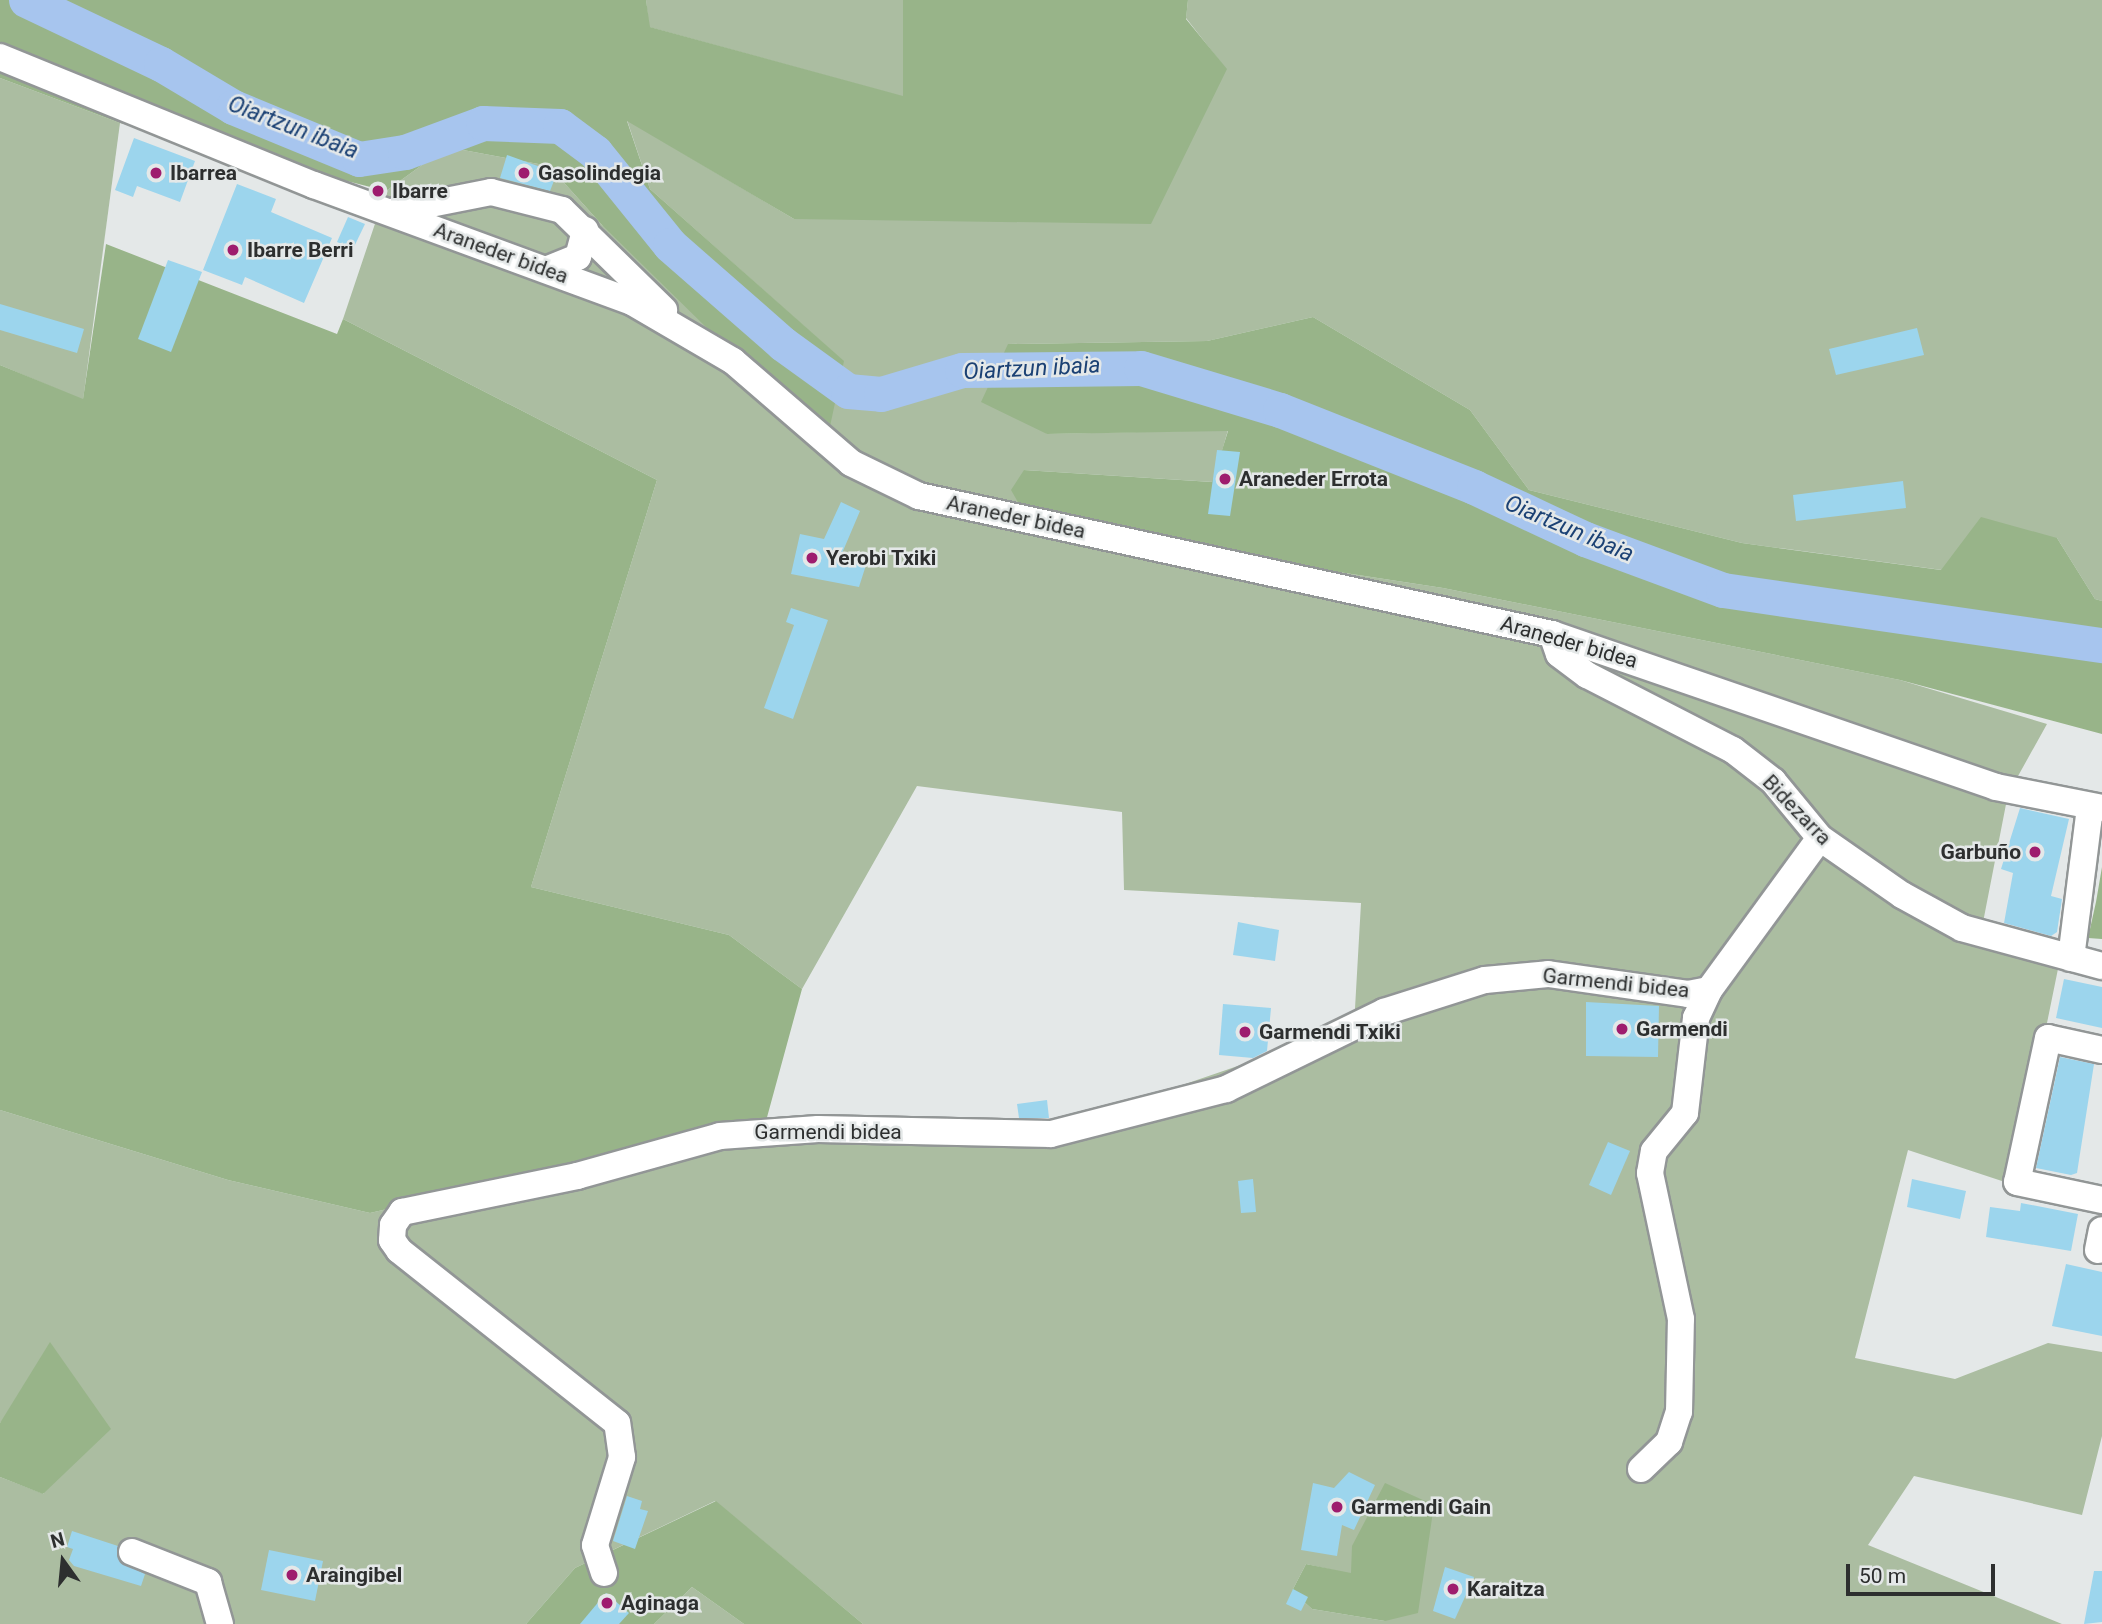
<!DOCTYPE html>
<meta charset="utf-8">
<style>
body{margin:0}
#map{position:relative;width:2102px;height:1624px;overflow:hidden;background:#e4e8e8;font-family:Roboto,sans-serif}
div>[style]{position:absolute}
[style*='--x']{left:calc(var(--x)*1px);top:calc(var(--y)*1px);width:calc(var(--w)*1px);rotate:calc(var(--a)*1deg)}
.green>*{inset:0;background:#abbda1}
.forest>*{inset:0;background:#98b489}
.river>*{height:35px;margin:-17.5px;padding:0 17.5px;transform-origin:17.5px;border-radius:17.5px;background:#a7c5ee}
.building>*{inset:0;background:#9cd5ed}
.roads{filter:drop-shadow(2px 0 #929696) drop-shadow(-2px 0 #929696) drop-shadow(0 2px #929696) drop-shadow(0 -2px #929696)}
.minor>*{height:26px;margin:-13px;padding:0 13px;transform-origin:13px;border-radius:13px;background:#fff}
.dots>*{width:19px;height:19px;translate:-50% -50%;box-sizing:border-box;border:4px solid #e4e8e8;border-radius:50%}
span{translate:-50% -50%;white-space:nowrap;text-align:center;line-height:1.15;-webkit-text-stroke:5px #e4e8e8;paint-order:stroke}
.poi-label{font-size:21px;color:#2d2f2f;font-weight:700}
.left{translate:0 -50%;text-align:left}
.right{translate:-100% -50%;text-align:right}
.street-label{font-size:21px;color:#2d2f2f}
.water-label{font-size:23px;color:#1b4174;font-style:italic}
.north{position:absolute;left:28px;top:1526px;width:70px;height:70px;-webkit-text-stroke:5px #e4e8e8;paint-order:stroke;rotate:345deg;font-size:19px;font-weight:700;line-height:28px;text-align:center;color:#2d2f2f}
.north::after{content:'';display:block;margin:auto;width:24px;height:32px;background:#2d2f2f;clip-path:polygon(50% 0,100% 100%,50% 72%,0 100%)}
.scale{position:absolute;left:1846px;top:1564px;width:149px;height:32px;box-sizing:border-box;border:4px solid #2d2f2f;border-top:0;padding-left:9px;font-size:21px;line-height:24px;white-space:nowrap;color:#2d2f2f;-webkit-text-stroke:5px #e4e8e8;paint-order:stroke}
</style>
<div id="map">
<div class="green">
<i style="clip-path:polygon(646px 0,903px 0,904px 97px,649px 27px)"></i>
<i style="clip-path:polygon(evenodd,1188px 0,2102px 0,2102px 601px,2095px 599px,2057px 538px,1942px 570px,1742px 543px,1529px 490px,1470px 410px,1313px 317px,1207px 341px,1008px 344px,1047px 434px,1228px 430px,1213px 482px,1024px 470px,1032px 525px,1443px 588px,1900px 680px,2047px 724px,2008px 794px,1978px 948px,2059px 964px,2014px 1185px,1908px 1150px,1855px 1358px,1955px 1379px,2048px 1343px,2102px 1352px,2102px 1436px,2082px 1515px,1914px 1476px,1868px 1545px,2062px 1624px,863px 1624px,715px 1501px,575px 1568px,526px 1624px,0 1624px,0 1477px,44px 1494px,3px 1420px,0 1423px,0 1110px,228px 1180px,370px 1213px,766px 1121px,1054px 1129px,1354px 1026px,1361px 903px,1124px 890px,1122px 812px,917px 786px,802px 989px,729px 935px,531px 887px,657px 480px,343px 319px,386px 191px,447px 147px,549px 166px,602px 225px,843px 361px,650px 189px,627px 120px,794px 219px,1226px 69px,1186px 18px,1188px 0,1306px 1564px,1351px 1574px,1385px 1621px,1312px 1609px,1292px 1591px,1306px 1564px)"></i>
<i style="clip-path:polygon(0 78px,120px 123px,83px 400px,0 365px)"></i>
<i style="clip-path:polygon(692px 1587px,744px 1624px,654px 1624px)"></i>
</div>
<div class="forest">
<i style="clip-path:polygon(0 0,646px 0,650px 27px,903px 96px,903px 0,1188px 0,1186px 19px,1227px 69px,1151px 224px,794px 219px,627px 121px,650px 189px,844px 361px,826px 445px,602px 225px,549px 166px,447px 147px,386px 191px,120px 123px,0 78px)"></i>
<i style="clip-path:polygon(106px 244px,337px 334px,343px 319px,657px 480px,531px 887px,729px 935px,802px 989px,766px 1121px,370px 1213px,228px 1180px,0 1110px,0 365px,83px 399px)"></i>
<i style="clip-path:polygon(1313px 317px,1470px 410px,1529px 490px,1742px 543px,1941px 570px,1981px 517px,2057px 538px,2095px 599px,2102px 601px,2102px 734px,1900px 680px,1443px 588px,1031px 525px,1011px 490px,1024px 470px,1212px 482px,1228px 431px,1047px 434px,981px 402px,1008px 344px,1207px 341px)"></i>
<i style="clip-path:polygon(2102px 867px,2102px 939px,2088px 938px,2096px 902px)"></i>
<i style="clip-path:polygon(50px 1342px,111px 1429px,43px 1494px,0 1477px,0 1423px)"></i>
<i style="clip-path:polygon(1385px 1483px,1434px 1505px,1418px 1613px,1385px 1621px,1312px 1609px,1292px 1591px,1306px 1564px,1351px 1573px,1352px 1546px)"></i>
<i style="clip-path:polygon(716px 1501px,863px 1624px,744px 1624px,692px 1587px,654px 1624px,526px 1624px,575px 1568px)"></i>
</div>
<div class="river">
<i style="--x:26;--y:0;--w:149;--a:25.4"></i>
<i style="--x:161;--y:64;--w:84;--a:30.8"></i>
<i style="--x:233;--y:107;--w:136;--a:22.4"></i>
<i style="--x:359;--y:159;--w:47;--a:-8.7"></i>
<i style="--x:405;--y:152;--w:83;--a:-20.4"></i>
<i style="--x:483;--y:123;--w:77;--a:2.2"></i>
<i style="--x:560;--y:126;--w:44;--a:36.6"></i>
<i style="--x:595;--y:152;--w:119;--a:51.1"></i>
<i style="--x:670;--y:245;--w:150;--a:41.2"></i>
<i style="--x:783;--y:344;--w:80;--a:35.9"></i>
<i style="--x:848;--y:391;--w:33;--a:5"></i>
<i style="--x:881;--y:394;--w:84;--a:-16.5"></i>
<i style="--x:962;--y:370;--w:179;--a:-0.6"></i>
<i style="--x:1141;--y:368;--w:145;--a:16.8"></i>
<i style="--x:1280;--y:410;--w:209;--a:21.6"></i>
<i style="--x:1474;--y:487;--w:123;--a:25.1"></i>
<i style="--x:1585;--y:539;--w:147;--a:20.3"></i>
<i style="--x:1723;--y:590;--w:383;--a:8.3"></i>
</div>
<div class="building">
<i style="clip-path:polygon(134px 138px,195px 161px,180px 202px,137px 186px,133px 197px,115px 190px)"></i>
<i style="clip-path:polygon(507px 155px,557px 173px,550px 191px,500px 178px)"></i>
<i style="clip-path:polygon(237px 184px,276px 199px,271px 212px,332px 238px,304px 303px,245px 277px,242px 285px,203px 270px)"></i>
<i style="clip-path:polygon(348px 217px,365px 224px,353px 249px,337px 242px)"></i>
<i style="clip-path:polygon(168px 260px,202px 272px,171px 352px,138px 339px)"></i>
<i style="clip-path:polygon(0 304px,84px 329px,77px 353px,0 330px)"></i>
<i style="clip-path:polygon(1917px 328px,1924px 355px,1836px 375px,1829px 349px)"></i>
<i style="clip-path:polygon(1217px 450px,1240px 452px,1230px 516px,1208px 514px)"></i>
<i style="clip-path:polygon(1903px 481px,1906px 508px,1796px 521px,1793px 495px)"></i>
<i style="clip-path:polygon(841px 502px,860px 511px,840px 558px,866px 565px,859px 587px,791px 574px,800px 534px,824px 539px)"></i>
<i style="clip-path:polygon(791px 608px,828px 620px,793px 719px,764px 708px,794px 625px,786px 622px)"></i>
<i style="clip-path:polygon(2020px 808px,2069px 819px,2051px 896px,2062px 899px,2057px 932px,2051px 936px,2004px 923px,2013px 873px,2001px 869px)"></i>
<i style="clip-path:polygon(1238px 922px,1279px 930px,1275px 961px,1233px 955px)"></i>
<i style="clip-path:polygon(2064px 979px,2102px 987px,2102px 1028px,2056px 1018px)"></i>
<i style="clip-path:polygon(1586px 1002px,1659px 1006px,1658px 1057px,1586px 1056px)"></i>
<i style="clip-path:polygon(1223px 1004px,1271px 1008px,1267px 1051px,1253px 1058px,1219px 1055px)"></i>
<i style="clip-path:polygon(2060px 1057px,2094px 1064px,2077px 1173px,2071px 1175px,2036px 1168px)"></i>
<i style="clip-path:polygon(1047px 1100px,1049px 1118px,1019px 1118px,1017px 1104px)"></i>
<i style="clip-path:polygon(1608px 1142px,1630px 1151px,1611px 1195px,1589px 1185px)"></i>
<i style="clip-path:polygon(1253px 1179px,1256px 1212px,1241px 1213px,1238px 1181px)"></i>
<i style="clip-path:polygon(1912px 1179px,1966px 1191px,1960px 1219px,1907px 1207px)"></i>
<i style="clip-path:polygon(2021px 1203px,2078px 1214px,2071px 1251px,1986px 1237px,1990px 1207px,2020px 1211px)"></i>
<i style="clip-path:polygon(2066px 1264px,2102px 1272px,2102px 1336px,2052px 1326px)"></i>
<i style="clip-path:polygon(1349px 1472px,1375px 1485px,1354px 1530px,1342px 1525px,1337px 1556px,1301px 1550px,1313px 1483px,1334px 1488px)"></i>
<i style="clip-path:polygon(627px 1496px,642px 1501px,640px 1509px,648px 1511px,635px 1549px,613px 1541px)"></i>
<i style="clip-path:polygon(72px 1531px,118px 1546px,120px 1562px,145px 1574px,141px 1586px,74px 1566px,69px 1560px,73px 1549px,67px 1547px)"></i>
<i style="clip-path:polygon(269px 1550px,323px 1561px,315px 1601px,261px 1590px)"></i>
<i style="clip-path:polygon(1445px 1567px,1474px 1577px,1455px 1619px,1433px 1611px)"></i>
<i style="clip-path:polygon(2094px 1571px,2102px 1571px,2102px 1622px,2084px 1624px)"></i>
<i style="clip-path:polygon(1293px 1589px,1308px 1597px,1301px 1611px,1286px 1604px)"></i>
<i style="clip-path:polygon(606px 1593px,629px 1613px,619px 1624px,580px 1624px)"></i>
</div>
<div class="roads">
<div class="minor">
<i style="--x:0;--y:57;--w:339;--a:22.2"></i>
<i style="--x:314;--y:185;--w:339;--a:20.2"></i>
<i style="--x:632;--y:302;--w:117;--a:30.3"></i>
<i style="--x:733;--y:361;--w:156;--a:40.8"></i>
<i style="--x:851;--y:463;--w:76;--a:25.9"></i>
<i style="--x:919;--y:496;--w:648;--a:12.3"></i>
<i style="--x:1552;--y:634;--w:470;--a:19"></i>
<i style="--x:1996;--y:787;--w:108;--a:11.2"></i>
<i style="--x:395;--y:211;--w:98;--a:-11.2"></i>
<i style="--x:491;--y:192;--w:73;--a:14.2"></i>
<i style="--x:562;--y:210;--w:143;--a:44.4"></i>
<i style="--x:548;--y:269;--w:32;--a:-22"></i>
<i style="--x:578;--y:257;--w:28;--a:-75"></i>
<i style="--x:1552;--y:634;--w:21;--a:71"></i>
<i style="--x:1559;--y:654;--w:35;--a:37"></i>
<i style="--x:1587;--y:675;--w:164;--a:27.2"></i>
<i style="--x:1733;--y:750;--w:51;--a:37.8"></i>
<i style="--x:1773;--y:781;--w:74;--a:50.5"></i>
<i style="--x:1820;--y:838;--w:100;--a:34.8"></i>
<i style="--x:1902;--y:895;--w:68;--a:28.8"></i>
<i style="--x:1962;--y:928;--w:145;--a:15.2"></i>
<i style="--x:2071;--y:958;--w:152;--a:-82.8"></i>
<i style="--x:2102;--y:1050;--w:55;--a:-167.5"></i>
<i style="--x:2048;--y:1038;--w:147;--a:102.1"></i>
<i style="--x:2017;--y:1182;--w:87;--a:12"></i>
<i style="--x:2098;--y:1250;--w:20;--a:-79"></i>
<i style="--x:1641;--y:1469;--w:39;--a:-44"></i>
<i style="--x:1669;--y:1442;--w:32;--a:-72"></i>
<i style="--x:1679;--y:1412;--w:93;--a:-88.8"></i>
<i style="--x:1681;--y:1319;--w:149;--a:-102"></i>
<i style="--x:1650;--y:1173;--w:22;--a:-80"></i>
<i style="--x:1654;--y:1151;--w:49;--a:-50.8"></i>
<i style="--x:1685;--y:1113;--w:96;--a:-83.4"></i>
<i style="--x:1696;--y:1018;--w:31;--a:-65"></i>
<i style="--x:132;--y:1552;--w:82;--a:21.5"></i>
<i style="--x:208;--y:1582;--w:44;--a:74.1"></i>
<i style="--x:604;--y:1573;--w:29;--a:-108"></i>
<i style="--x:595;--y:1545;--w:92;--a:-72.9"></i>
<i style="--x:622;--y:1457;--w:34;--a:-98"></i>
<i style="--x:617;--y:1423;--w:278;--a:-141.6"></i>
<i style="--x:399;--y:1250;--w:12;--a:-125"></i>
<i style="--x:392;--y:1240;--w:15;--a:-86"></i>
<i style="--x:393;--y:1225;--w:16;--a:-55"></i>
<i style="--x:402;--y:1212;--w:179;--a:-11.6"></i>
<i style="--x:577;--y:1176;--w:148;--a:-15.6"></i>
<i style="--x:720;--y:1136;--w:98;--a:-4.1"></i>
<i style="--x:818;--y:1129;--w:233;--a:1.2"></i>
<i style="--x:1051;--y:1134;--w:181;--a:-14.4"></i>
<i style="--x:1226;--y:1089;--w:176;--a:-26"></i>
<i style="--x:1384;--y:1012;--w:106;--a:-17.6"></i>
<i style="--x:1485;--y:980;--w:63;--a:-5.4"></i>
<i style="--x:1548;--y:974;--w:141;--a:8.1"></i>
<i style="--x:1688;--y:994;--w:21;--a:-11"></i>
<i style="--x:1709;--y:990;--w:188;--a:-53.9"></i>
</div>
</div>
<div class="dots">
<i style="left:156px;top:173px;background:#9e1c6e"></i>
<i style="left:524px;top:173px;background:#9e1c6e"></i>
<i style="left:378px;top:191px;background:#9e1c6e"></i>
<i style="left:233px;top:250px;background:#9e1c6e"></i>
<i style="left:1225px;top:479px;background:#9e1c6e"></i>
<i style="left:812px;top:558px;background:#9e1c6e"></i>
<i style="left:2035px;top:852px;background:#9e1c6e"></i>
<i style="left:1622px;top:1029px;background:#9e1c6e"></i>
<i style="left:1245px;top:1032px;background:#9e1c6e"></i>
<i style="left:1337px;top:1507px;background:#9e1c6e"></i>
<i style="left:292px;top:1575px;background:#9e1c6e"></i>
<i style="left:1453px;top:1589px;background:#9e1c6e"></i>
<i style="left:607px;top:1603px;background:#9e1c6e"></i>
</div>
<div class="poi-label">
<span class="left" style="left:170px;top:173px">Ibarrea</span>
<span class="left" style="left:538px;top:173px">Gasolindegia</span>
<span class="left" style="left:392px;top:191px">Ibarre</span>
<span class="left" style="left:247px;top:250px">Ibarre Berri</span>
<span class="left" style="left:1239px;top:479px">Araneder Errota</span>
<span class="left" style="left:826px;top:558px">Yerobi Txiki</span>
<span class="right" style="left:2021px;top:852px">Garbuño</span>
<span class="left" style="left:1636px;top:1029px">Garmendi</span>
<span class="left" style="left:1259px;top:1032px">Garmendi Txiki</span>
<span class="left" style="left:1351px;top:1507px">Garmendi Gain</span>
<span class="left" style="left:306px;top:1575px">Araingibel</span>
<span class="left" style="left:1467px;top:1589px">Karaitza</span>
<span class="left" style="left:621px;top:1603px">Aginaga</span>
</div>
<div class="street-label">
<span style="left:501px;top:253px;rotate:20deg">Araneder bidea</span>
<span style="left:1016px;top:517px;rotate:12deg">Araneder bidea</span>
<span style="left:1569px;top:642px;rotate:16deg">Araneder bidea</span>
<span style="left:1797px;top:810px;rotate:46deg">Bidezarra</span>
<span style="left:1616px;top:983px;rotate:6deg">Garmendi bidea</span>
<span style="left:828px;top:1132px">Garmendi bidea</span>
</div>
<div class="water-label">
<span style="left:293px;top:128px;rotate:21deg">Oiartzun ibaia</span>
<span style="left:1032px;top:369px;rotate:-3deg">Oiartzun ibaia</span>
<span style="left:1569px;top:529px;rotate:23deg">Oiartzun ibaia</span>
</div>
<div class="north">N</div>
<div class="scale">50 m</div>
</div>
